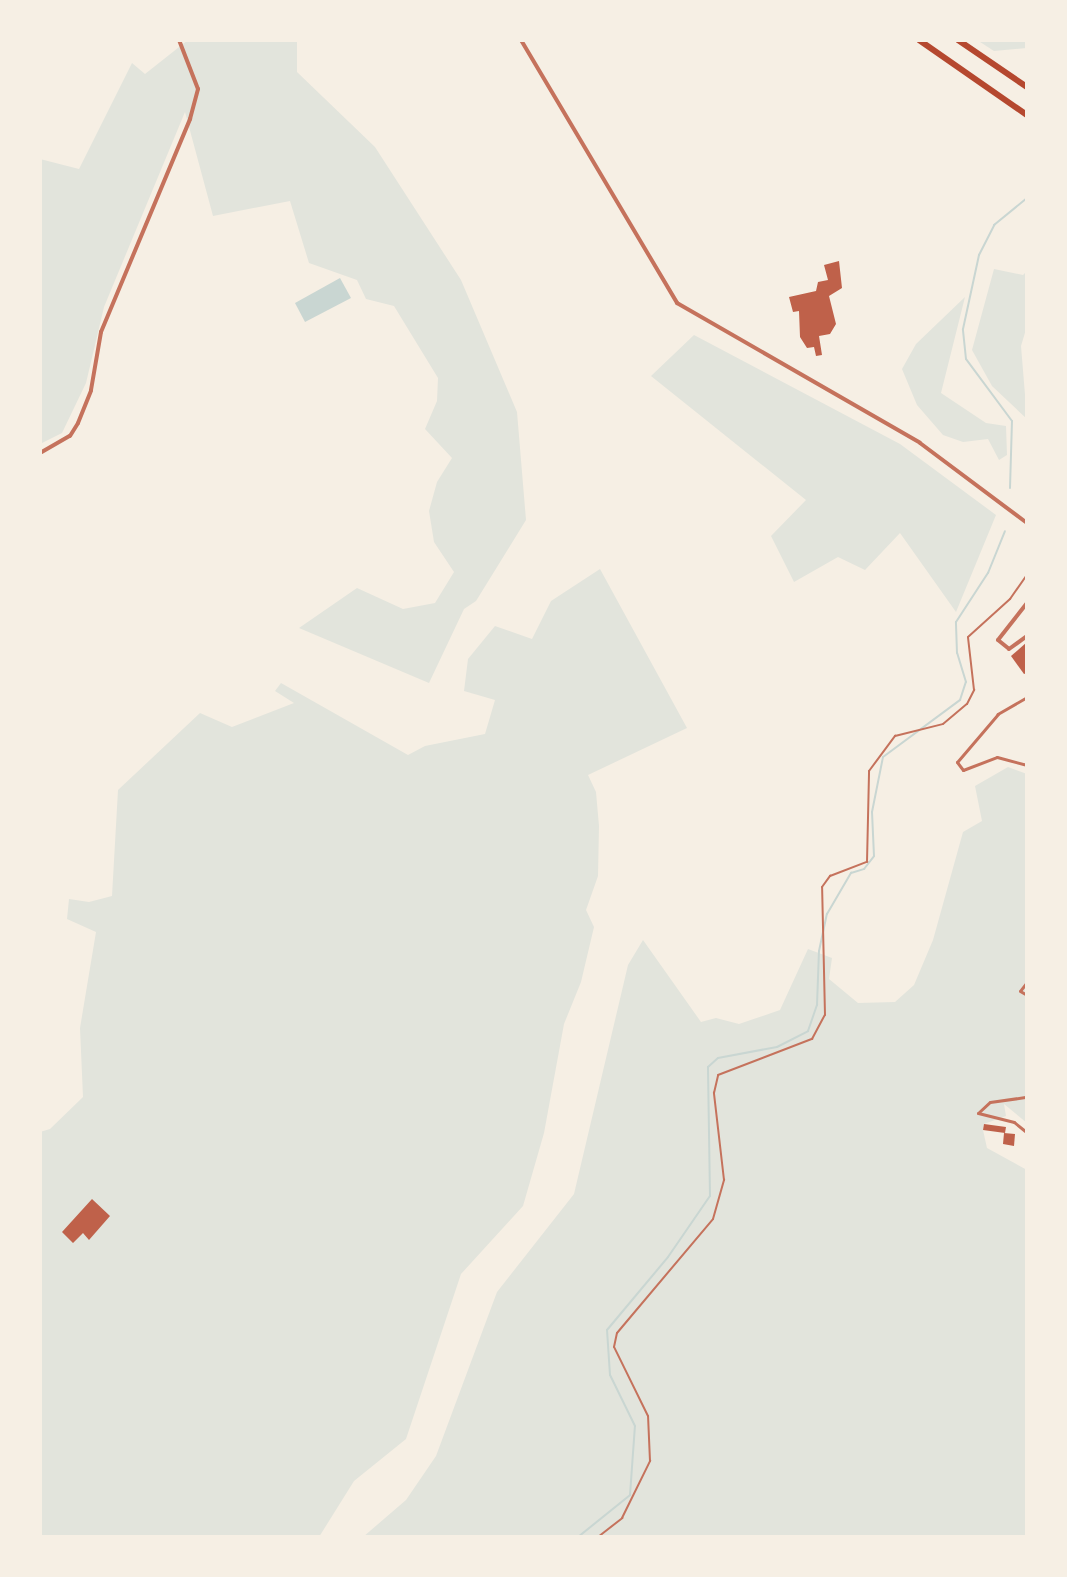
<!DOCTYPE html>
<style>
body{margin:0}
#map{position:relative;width:1067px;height:1577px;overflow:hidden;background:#f6efe4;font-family:Helvetica,sans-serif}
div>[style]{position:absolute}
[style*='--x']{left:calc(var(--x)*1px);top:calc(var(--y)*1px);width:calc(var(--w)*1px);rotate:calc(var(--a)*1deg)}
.green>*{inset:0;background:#e2e4dc}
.water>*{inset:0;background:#c9d6d2}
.stream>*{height:2px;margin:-1px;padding:0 1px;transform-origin:1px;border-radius:1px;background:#c9d6d2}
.building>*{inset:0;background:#bf614a}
.service>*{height:2px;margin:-1px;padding:0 1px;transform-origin:1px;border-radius:1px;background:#c5725c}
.minor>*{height:3px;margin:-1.5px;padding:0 1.5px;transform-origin:1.5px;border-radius:1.5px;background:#c5725c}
.tertiary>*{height:4px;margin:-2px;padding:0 2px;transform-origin:2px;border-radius:2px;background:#c5725c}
.motorway>*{height:6px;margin:-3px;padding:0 3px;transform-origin:3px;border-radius:3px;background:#b5482f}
span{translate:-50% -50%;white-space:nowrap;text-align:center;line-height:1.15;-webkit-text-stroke:8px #f6efe4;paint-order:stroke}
.frame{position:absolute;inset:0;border:42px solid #f6efe4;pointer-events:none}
</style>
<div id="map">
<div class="green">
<i style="clip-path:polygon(188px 40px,297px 40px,297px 72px,375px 147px,461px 280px,517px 412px,526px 520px,476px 601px,464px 609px,429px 683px,299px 628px,357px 588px,403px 609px,435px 603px,454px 572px,434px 542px,429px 511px,437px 482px,452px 458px,425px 429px,437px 401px,438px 378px,394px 306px,366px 299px,357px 280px,309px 263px,290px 201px,213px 216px,185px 112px,104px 307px,86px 383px,62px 433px,40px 444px,40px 159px,79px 169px,132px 63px,145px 74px)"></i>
<i style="clip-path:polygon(977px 40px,1027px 40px,1027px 48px,994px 51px)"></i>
<i style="clip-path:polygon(994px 269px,1023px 275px,1027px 271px,1027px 326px,1021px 346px,1027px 419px,992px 386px,972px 350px)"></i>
<i style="clip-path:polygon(965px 297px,941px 393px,986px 423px,1006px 426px,1007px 455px,999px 460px,988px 439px,963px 442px,943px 435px,917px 405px,902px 369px,916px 344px)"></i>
<i style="clip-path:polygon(694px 335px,900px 444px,996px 515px,956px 612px,900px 533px,865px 570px,838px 557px,794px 582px,771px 536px,806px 500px,651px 376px)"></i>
<i style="clip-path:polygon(600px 569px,687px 728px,588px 775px,596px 792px,599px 826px,598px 876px,586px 910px,594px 927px,581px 982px,564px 1024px,544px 1133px,523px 1206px,461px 1274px,406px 1439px,354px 1481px,319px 1537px,40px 1537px,40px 1132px,50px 1129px,83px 1097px,80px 1028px,96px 932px,67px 919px,69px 899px,89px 902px,112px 896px,118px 790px,200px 713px,232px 727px,294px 703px,275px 691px,281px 683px,408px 755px,425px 746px,485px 734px,495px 700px,464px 691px,468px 659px,495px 626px,532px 639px,551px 601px)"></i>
<i style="clip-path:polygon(1008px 767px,1027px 774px,1027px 1123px,1004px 1104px,1006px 1116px,984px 1124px,983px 1130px,987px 1148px,1027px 1170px,1027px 1537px,363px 1537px,406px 1500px,436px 1456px,497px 1292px,574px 1194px,628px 965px,643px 940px,701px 1022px,716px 1018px,739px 1024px,780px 1010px,808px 949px,832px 958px,829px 979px,858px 1003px,895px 1002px,914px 985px,933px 940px,963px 832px,982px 821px,975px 786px)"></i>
</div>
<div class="water">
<i style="clip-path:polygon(340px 278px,351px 298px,305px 322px,295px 303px)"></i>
</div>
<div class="stream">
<i style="--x:1010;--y:488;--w:67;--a:-88.3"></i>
<i style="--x:1012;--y:421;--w:77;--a:-126.6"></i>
<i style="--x:966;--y:359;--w:30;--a:-96"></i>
<i style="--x:963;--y:329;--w:76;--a:-77.8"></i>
<i style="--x:979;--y:255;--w:34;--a:-63"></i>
<i style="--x:994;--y:225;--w:43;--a:-39.3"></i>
<i style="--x:578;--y:1537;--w:67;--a:-38.9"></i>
<i style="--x:630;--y:1495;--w:69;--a:-85.9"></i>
<i style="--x:635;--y:1426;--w:57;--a:-116.1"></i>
<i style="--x:610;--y:1375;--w:45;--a:-93.8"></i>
<i style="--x:607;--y:1330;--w:95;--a:-50.1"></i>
<i style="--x:668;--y:1257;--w:74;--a:-55.5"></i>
<i style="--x:710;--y:1196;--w:129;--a:-90.9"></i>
<i style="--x:708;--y:1067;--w:13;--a:-42"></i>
<i style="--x:718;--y:1058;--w:60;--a:-10.6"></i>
<i style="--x:777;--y:1047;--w:35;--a:-27"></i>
<i style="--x:808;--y:1031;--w:28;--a:-71"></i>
<i style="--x:817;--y:1005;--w:54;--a:-87.9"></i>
<i style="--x:819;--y:951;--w:38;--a:-78"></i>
<i style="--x:827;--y:914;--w:48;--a:-59.7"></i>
<i style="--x:851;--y:873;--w:14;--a:-17"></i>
<i style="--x:864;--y:869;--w:16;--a:-52"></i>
<i style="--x:874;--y:856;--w:44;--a:-92.6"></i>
<i style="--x:872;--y:812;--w:56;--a:-78.7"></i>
<i style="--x:883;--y:757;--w:96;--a:-36.5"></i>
<i style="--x:960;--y:700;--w:19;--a:-72"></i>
<i style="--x:966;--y:682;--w:30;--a:-107"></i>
<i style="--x:957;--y:653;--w:31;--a:-92"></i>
<i style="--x:956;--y:622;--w:59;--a:-56.9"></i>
<i style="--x:988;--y:573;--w:45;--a:-68"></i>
</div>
<div class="building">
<i style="clip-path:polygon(839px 261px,842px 288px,829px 296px,836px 324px,830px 334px,819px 336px,822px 355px,816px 356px,814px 347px,807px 348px,800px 337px,799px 311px,793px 312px,789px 297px,816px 291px,818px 282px,828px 280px,824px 265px)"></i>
<i style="clip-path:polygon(1027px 642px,1027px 673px,1024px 674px,1011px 656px)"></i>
<i style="clip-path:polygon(984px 1124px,1006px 1127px,1005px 1133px,983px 1130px)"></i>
<i style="clip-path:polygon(1004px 1133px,1015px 1134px,1014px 1146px,1003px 1144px)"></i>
<i style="clip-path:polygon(92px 1199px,110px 1216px,89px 1240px,83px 1233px,73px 1243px,62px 1232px)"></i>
</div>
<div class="service">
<i style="--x:598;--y:1537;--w:31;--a:-38"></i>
<i style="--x:622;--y:1518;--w:64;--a:-63.8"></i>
<i style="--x:650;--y:1461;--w:45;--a:-92.5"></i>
<i style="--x:648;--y:1416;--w:77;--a:-116.2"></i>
<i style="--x:614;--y:1347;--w:14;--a:-78"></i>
<i style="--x:617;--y:1333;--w:149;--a:-49.9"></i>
<i style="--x:713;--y:1219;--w:41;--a:-74.2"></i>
<i style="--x:724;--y:1180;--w:88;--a:-96.6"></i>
<i style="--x:714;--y:1093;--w:18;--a:-77"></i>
<i style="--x:718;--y:1075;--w:101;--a:-21"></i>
<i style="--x:812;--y:1039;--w:27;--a:-62"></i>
<i style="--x:825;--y:1015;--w:128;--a:-91.3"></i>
<i style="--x:822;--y:887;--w:14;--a:-54"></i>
<i style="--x:830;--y:876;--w:40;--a:-21"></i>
<i style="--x:867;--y:862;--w:91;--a:-88.7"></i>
<i style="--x:869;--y:771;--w:44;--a:-53.4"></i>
<i style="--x:895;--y:736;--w:49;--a:-14"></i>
<i style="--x:943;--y:724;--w:31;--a:-40"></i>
<i style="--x:967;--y:704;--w:16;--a:-63"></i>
<i style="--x:974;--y:690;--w:53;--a:-96.5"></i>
<i style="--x:968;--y:637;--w:57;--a:-42.1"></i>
<i style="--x:1010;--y:599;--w:29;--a:-55"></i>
</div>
<div class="minor">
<i style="--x:1027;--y:697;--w:34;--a:150"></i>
<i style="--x:998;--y:714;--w:63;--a:130.5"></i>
<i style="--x:957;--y:762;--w:10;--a:53"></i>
<i style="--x:963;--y:770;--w:36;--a:-21"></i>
<i style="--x:997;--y:757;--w:31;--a:15"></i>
<i style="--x:1027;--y:982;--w:11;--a:128"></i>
<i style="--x:1020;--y:991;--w:8;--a:30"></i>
<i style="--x:1025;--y:1131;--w:14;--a:-141"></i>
<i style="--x:1014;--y:1122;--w:37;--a:-166"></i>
<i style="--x:978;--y:1113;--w:16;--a:-43"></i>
<i style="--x:990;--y:1102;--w:37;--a:-8"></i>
</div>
<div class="tertiary">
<i style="--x:521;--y:40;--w:306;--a:59.3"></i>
<i style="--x:677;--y:303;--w:280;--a:29.9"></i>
<i style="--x:920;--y:443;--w:134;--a:36.8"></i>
<i style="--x:1027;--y:332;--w:33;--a:90"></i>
<i style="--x:40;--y:453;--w:34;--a:-30"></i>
<i style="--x:70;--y:436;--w:15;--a:-58"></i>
<i style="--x:78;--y:423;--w:35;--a:-68"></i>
<i style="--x:91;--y:390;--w:59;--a:-80.2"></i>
<i style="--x:101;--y:332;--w:231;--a:-67.3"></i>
<i style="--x:190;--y:119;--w:31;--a:-75"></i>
<i style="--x:198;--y:89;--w:53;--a:-111.2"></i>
<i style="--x:1027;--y:603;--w:47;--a:128.1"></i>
<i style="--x:998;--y:640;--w:14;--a:39"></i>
<i style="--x:1009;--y:649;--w:22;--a:-36"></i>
</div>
<div class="motorway">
<i style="--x:919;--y:40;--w:131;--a:34.8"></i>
<i style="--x:958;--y:40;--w:83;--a:34.3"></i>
</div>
<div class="frame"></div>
</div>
